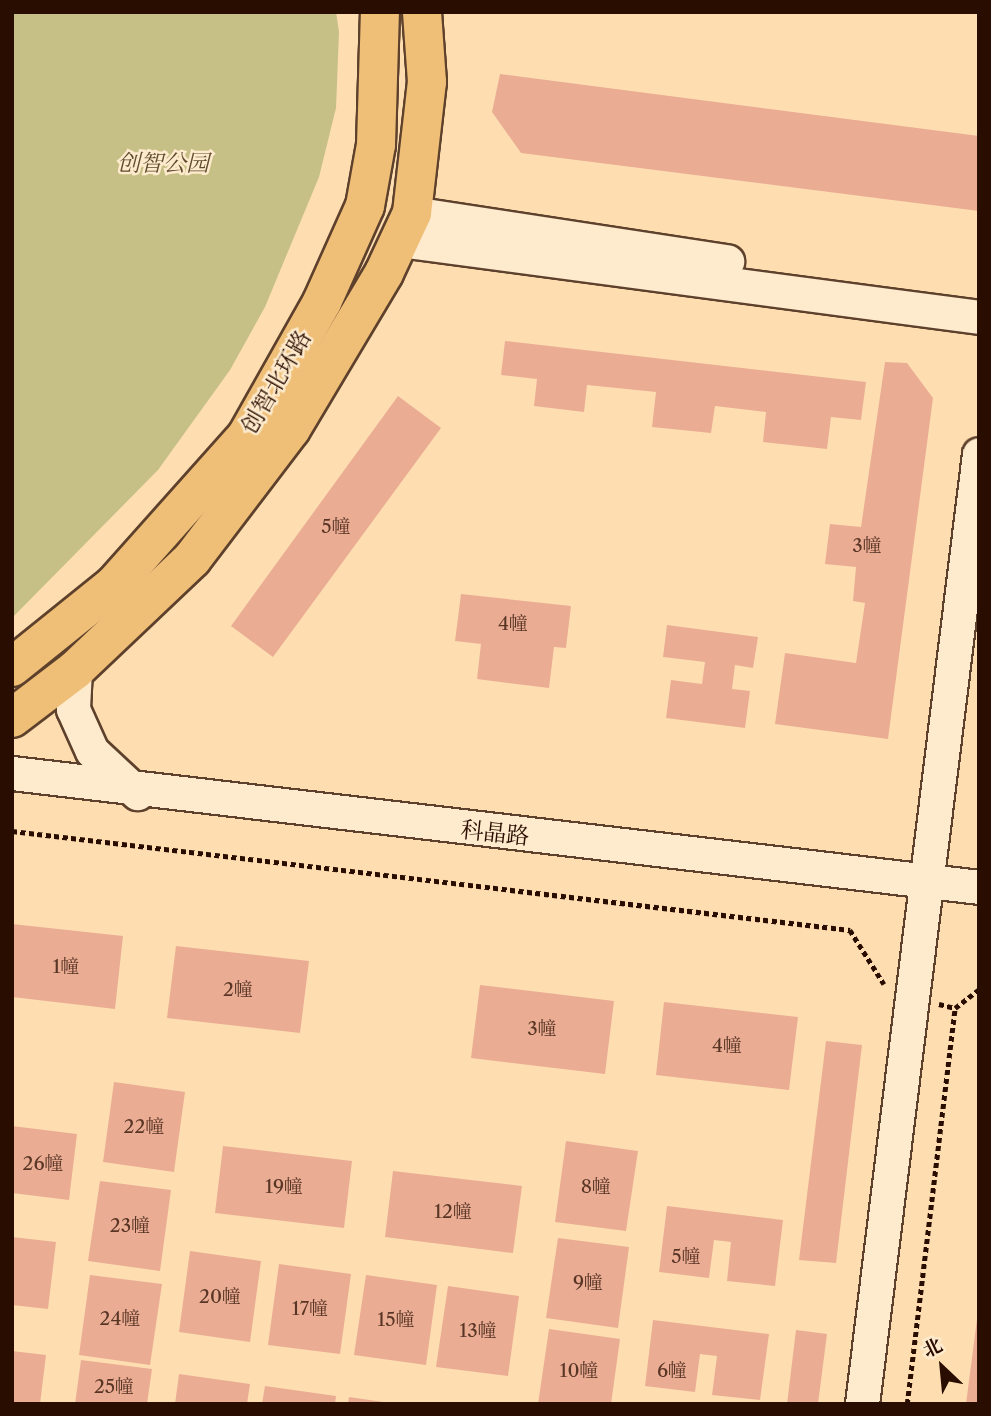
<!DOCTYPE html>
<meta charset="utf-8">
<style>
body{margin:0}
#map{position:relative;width:991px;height:1416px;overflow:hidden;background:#fedeb1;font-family:"Libre Caslon Text","Noto Serif SC",serif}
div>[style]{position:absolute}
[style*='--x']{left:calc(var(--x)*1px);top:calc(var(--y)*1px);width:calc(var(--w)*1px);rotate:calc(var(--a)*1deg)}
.green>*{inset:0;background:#c6c087}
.building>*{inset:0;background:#eaad94}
.path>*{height:4.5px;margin-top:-2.25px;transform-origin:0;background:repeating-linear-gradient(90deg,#290d00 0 5px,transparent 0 8.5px)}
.roads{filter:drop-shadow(2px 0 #5e412c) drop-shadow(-2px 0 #5e412c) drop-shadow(0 2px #5e412c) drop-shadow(0 -2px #5e412c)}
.minor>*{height:33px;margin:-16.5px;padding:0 16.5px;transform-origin:16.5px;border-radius:16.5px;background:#feeacc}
.major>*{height:38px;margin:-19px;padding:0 19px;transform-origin:19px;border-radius:19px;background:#efbf78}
span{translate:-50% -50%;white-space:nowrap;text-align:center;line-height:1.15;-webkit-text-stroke:5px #feeacc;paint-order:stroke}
.number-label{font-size:19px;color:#593525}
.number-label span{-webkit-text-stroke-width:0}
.park-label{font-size:23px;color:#604c2f;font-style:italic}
.street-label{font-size:23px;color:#290d00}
.frame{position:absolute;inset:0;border:14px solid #290d00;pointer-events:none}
.north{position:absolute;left:907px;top:1332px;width:70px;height:70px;-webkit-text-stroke:5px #feeacc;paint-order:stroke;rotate:334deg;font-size:19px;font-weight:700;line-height:28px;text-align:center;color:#290d00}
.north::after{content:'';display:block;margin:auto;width:24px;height:32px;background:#290d00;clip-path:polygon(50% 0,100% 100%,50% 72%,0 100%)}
</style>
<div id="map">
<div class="green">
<i style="clip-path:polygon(12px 12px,336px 12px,339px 32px,336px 108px,319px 177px,265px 307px,230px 370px,158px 470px,12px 618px)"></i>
</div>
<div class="building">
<i style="clip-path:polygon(500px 74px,979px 136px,979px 211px,521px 153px,492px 112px)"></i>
<i style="clip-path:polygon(505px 341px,866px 382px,861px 420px,831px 417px,827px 449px,763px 442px,766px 412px,715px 406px,711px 433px,652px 427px,656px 392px,587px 385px,584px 412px,534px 406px,537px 379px,501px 375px)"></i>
<i style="clip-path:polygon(885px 362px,907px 363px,933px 398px,888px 739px,775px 724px,785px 653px,856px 663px,865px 603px,853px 601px,856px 567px,825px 564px,830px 524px,861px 527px)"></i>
<i style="clip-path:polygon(398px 396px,441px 428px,273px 657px,231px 626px)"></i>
<i style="clip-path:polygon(461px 594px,571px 606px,566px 648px,554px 647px,549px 688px,477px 679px,481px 644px,455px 641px)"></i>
<i style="clip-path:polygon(667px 625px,758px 637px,753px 668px,735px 665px,732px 689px,750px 691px,745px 728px,666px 718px,671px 680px,702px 684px,705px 662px,663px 657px)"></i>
<i style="clip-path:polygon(12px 924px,123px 936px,115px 1009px,12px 997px)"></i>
<i style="clip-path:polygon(176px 946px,309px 961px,300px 1033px,167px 1018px)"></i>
<i style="clip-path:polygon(480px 985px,614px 1001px,605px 1074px,471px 1058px)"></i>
<i style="clip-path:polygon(664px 1002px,798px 1017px,789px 1090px,656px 1075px)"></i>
<i style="clip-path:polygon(826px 1041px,862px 1045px,836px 1263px,799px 1260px)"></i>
<i style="clip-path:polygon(114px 1082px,185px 1092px,174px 1172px,103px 1162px)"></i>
<i style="clip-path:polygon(12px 1126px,77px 1134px,69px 1200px,12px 1193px)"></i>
<i style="clip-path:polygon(566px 1141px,638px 1151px,626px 1231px,555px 1222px)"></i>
<i style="clip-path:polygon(223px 1146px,352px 1161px,344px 1228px,215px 1213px)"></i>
<i style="clip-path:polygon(393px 1171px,522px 1186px,513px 1253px,385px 1237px)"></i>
<i style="clip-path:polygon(100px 1181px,171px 1190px,160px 1271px,88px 1261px)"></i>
<i style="clip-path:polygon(667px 1206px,783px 1220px,775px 1286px,727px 1281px,731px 1242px,714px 1240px,709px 1278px,659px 1272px)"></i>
<i style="clip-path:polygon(12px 1237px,56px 1242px,48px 1309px,12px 1305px)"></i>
<i style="clip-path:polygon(558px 1238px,629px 1247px,618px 1328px,546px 1318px)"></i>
<i style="clip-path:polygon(190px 1251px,261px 1261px,250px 1342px,179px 1332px)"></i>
<i style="clip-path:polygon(279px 1264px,351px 1274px,340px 1354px,268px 1345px)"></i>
<i style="clip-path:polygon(90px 1275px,162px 1284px,150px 1365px,79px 1355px)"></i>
<i style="clip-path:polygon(366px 1275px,437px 1285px,426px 1365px,354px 1355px)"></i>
<i style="clip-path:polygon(448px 1286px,519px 1296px,508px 1376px,436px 1367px)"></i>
<i style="clip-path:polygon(977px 1319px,979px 1404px,966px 1404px)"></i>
<i style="clip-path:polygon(653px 1320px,769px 1334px,760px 1400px,712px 1395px,717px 1356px,700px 1354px,695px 1392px,645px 1386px)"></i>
<i style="clip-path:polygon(549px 1329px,620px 1339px,611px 1404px,538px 1404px)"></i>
<i style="clip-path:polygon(796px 1330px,827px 1334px,818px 1404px,787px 1404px)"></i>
<i style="clip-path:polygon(12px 1351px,46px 1355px,40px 1404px,12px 1404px)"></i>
<i style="clip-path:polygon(81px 1360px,152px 1369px,147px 1404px,75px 1404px)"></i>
<i style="clip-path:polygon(179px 1374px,250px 1384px,247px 1404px,175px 1404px)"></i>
<i style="clip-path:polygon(265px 1386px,336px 1396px,335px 1404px,262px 1404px)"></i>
<i style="clip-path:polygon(349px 1397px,384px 1402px,384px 1404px,348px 1404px)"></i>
</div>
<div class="path">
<i style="--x:12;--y:831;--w:844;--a:6.74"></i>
<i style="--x:850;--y:930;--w:64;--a:57.8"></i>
<i style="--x:939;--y:1004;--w:16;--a:14"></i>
<i style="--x:907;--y:1404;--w:399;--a:-83.1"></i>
<i style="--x:955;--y:1008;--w:31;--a:-38"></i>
</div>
<div class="roads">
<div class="minor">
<i style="--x:412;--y:213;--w:319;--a:8.7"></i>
<i style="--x:399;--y:240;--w:585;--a:7.56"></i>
<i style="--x:75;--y:670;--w:39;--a:93"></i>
<i style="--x:73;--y:709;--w:46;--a:65.7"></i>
<i style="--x:92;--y:751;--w:62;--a:43"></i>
<i style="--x:12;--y:773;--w:974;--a:6.72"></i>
<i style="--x:862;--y:1404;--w:957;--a:-82.98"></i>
</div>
<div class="major">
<i style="--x:12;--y:667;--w:131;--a:-38.8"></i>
<i style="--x:114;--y:585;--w:198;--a:-48.3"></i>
<i style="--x:246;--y:437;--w:155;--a:-60.6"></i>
<i style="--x:322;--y:302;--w:105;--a:-65.9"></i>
<i style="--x:365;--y:206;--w:62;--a:-79.8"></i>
<i style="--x:376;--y:145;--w:133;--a:-88.3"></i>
<i style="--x:12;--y:718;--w:79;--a:-37.3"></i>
<i style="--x:75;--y:670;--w:161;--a:-43.5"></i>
<i style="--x:192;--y:559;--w:163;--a:-52.7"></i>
<i style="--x:291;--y:429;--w:182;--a:-59.2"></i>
<i style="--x:384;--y:273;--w:66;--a:-65"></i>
<i style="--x:412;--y:213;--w:132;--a:-83.5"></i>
<i style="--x:427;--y:82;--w:70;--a:-94.1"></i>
</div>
</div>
<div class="number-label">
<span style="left:336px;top:527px">5幢</span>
<span style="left:867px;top:546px">3幢</span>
<span style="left:513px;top:624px">4幢</span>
<span style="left:66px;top:967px">1幢</span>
<span style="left:238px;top:990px">2幢</span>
<span style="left:542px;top:1029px">3幢</span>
<span style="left:727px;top:1046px">4幢</span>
<span style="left:144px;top:1127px">22幢</span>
<span style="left:43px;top:1164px">26幢</span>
<span style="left:284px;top:1187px">19幢</span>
<span style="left:596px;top:1187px">8幢</span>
<span style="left:453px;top:1212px">12幢</span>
<span style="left:130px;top:1226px">23幢</span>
<span style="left:686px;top:1257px">5幢</span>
<span style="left:588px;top:1283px">9幢</span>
<span style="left:220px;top:1297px">20幢</span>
<span style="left:310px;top:1309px">17幢</span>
<span style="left:120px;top:1319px">24幢</span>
<span style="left:396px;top:1320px">15幢</span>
<span style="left:478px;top:1331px">13幢</span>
<span style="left:579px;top:1371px">10幢</span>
<span style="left:672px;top:1371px">6幢</span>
<span style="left:114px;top:1387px">25幢</span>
</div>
<div class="park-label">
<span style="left:163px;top:163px">创智公园</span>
</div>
<div class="street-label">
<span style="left:276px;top:382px;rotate:-60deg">创智北环路</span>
<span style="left:495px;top:833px;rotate:6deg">科晶路</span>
</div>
<div class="frame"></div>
<div class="north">北</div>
</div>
